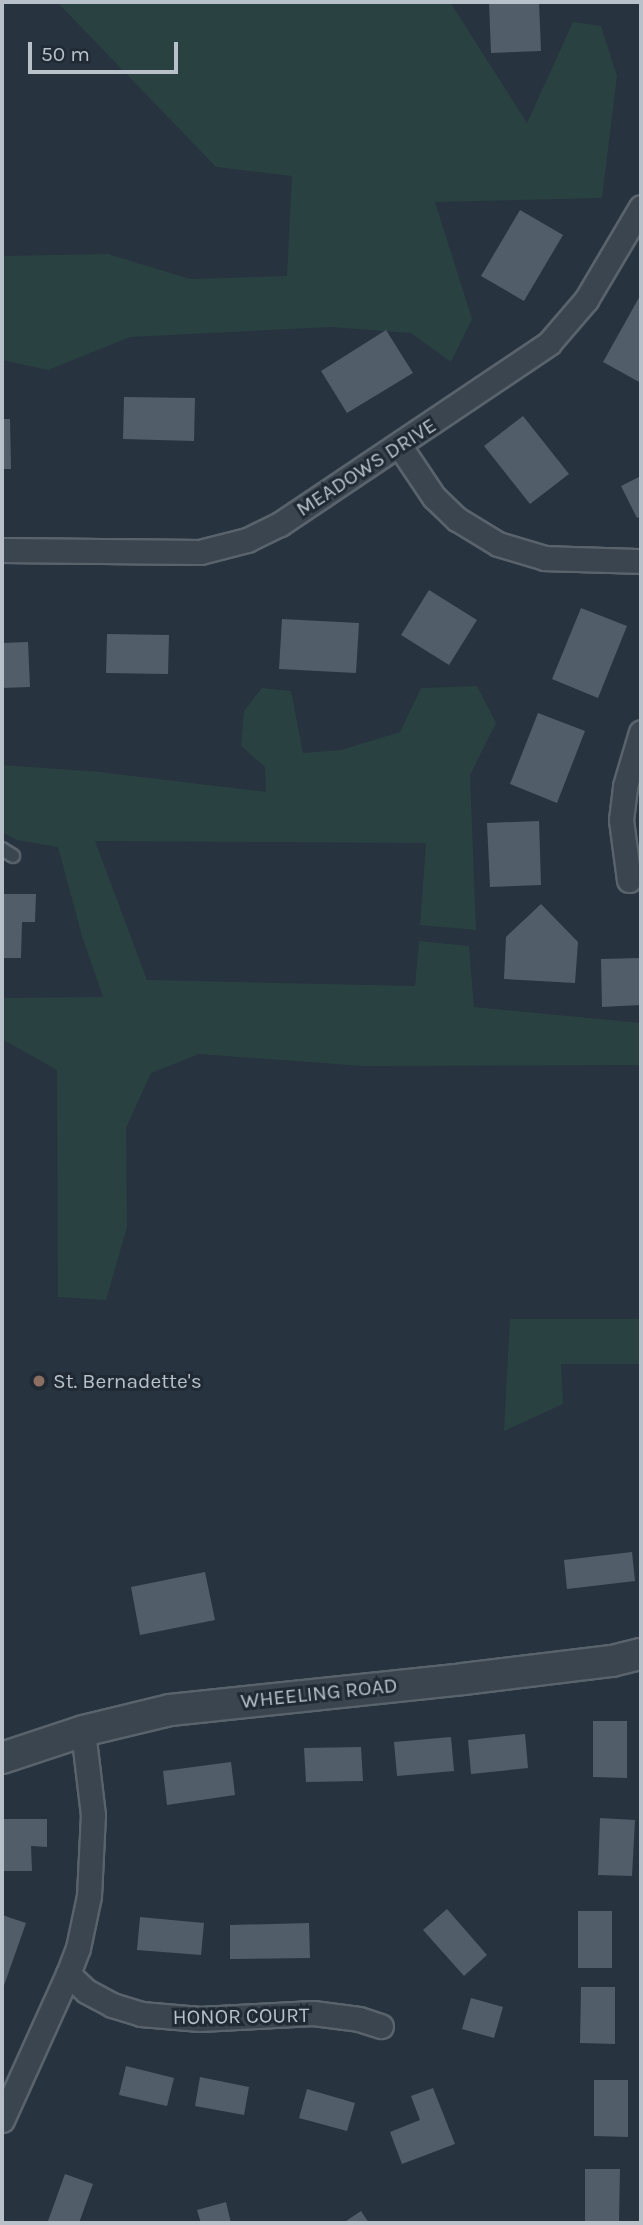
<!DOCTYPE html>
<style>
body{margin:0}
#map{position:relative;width:643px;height:2225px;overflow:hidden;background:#27333f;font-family:Karla,sans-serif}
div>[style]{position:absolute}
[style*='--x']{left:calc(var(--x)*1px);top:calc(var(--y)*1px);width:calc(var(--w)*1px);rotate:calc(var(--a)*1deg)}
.green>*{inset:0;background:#2a4141}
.building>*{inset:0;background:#515e69}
.roads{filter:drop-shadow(2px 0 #59636c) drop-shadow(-2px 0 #59636c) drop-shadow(0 2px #59636c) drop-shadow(0 -2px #59636c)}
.service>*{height:12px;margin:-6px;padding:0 6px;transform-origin:6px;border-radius:6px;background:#3b454f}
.minor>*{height:23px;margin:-11.5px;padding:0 11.5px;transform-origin:11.5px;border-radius:11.5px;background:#3b454f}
.tertiary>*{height:30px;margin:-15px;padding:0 15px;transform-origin:15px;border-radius:15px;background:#3b454f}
.dots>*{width:19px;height:19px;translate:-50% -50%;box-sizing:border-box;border:4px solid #202a34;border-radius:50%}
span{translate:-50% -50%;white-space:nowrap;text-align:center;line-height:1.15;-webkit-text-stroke:6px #202a34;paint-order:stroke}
.street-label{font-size:21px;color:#b8c0c9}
.poi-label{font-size:21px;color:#b8c0c9}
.left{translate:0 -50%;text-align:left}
.frame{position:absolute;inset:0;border:4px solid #b8c0c9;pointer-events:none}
.scale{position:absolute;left:28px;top:42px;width:150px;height:32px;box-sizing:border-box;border:4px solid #b8c0c9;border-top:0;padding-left:9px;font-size:21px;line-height:24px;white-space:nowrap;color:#b8c0c9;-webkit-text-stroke:5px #202a34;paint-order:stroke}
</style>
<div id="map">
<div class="green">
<i style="clip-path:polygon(57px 2px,450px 2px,527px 123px,573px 22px,601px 26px,617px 76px,602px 198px,435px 202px,472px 319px,451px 362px,411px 333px,331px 327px,130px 337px,48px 370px,2px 360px,2px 256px,108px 254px,190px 279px,287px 276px,292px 176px,216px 167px)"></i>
<i style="clip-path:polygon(477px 686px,496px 723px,470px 775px,476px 930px,420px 925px,426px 843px,95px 841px,147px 980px,415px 986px,419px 941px,469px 946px,474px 1007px,641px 1023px,641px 1065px,363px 1066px,199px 1054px,151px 1073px,126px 1128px,127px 1227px,106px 1300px,58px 1297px,57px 1070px,2px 1039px,2px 998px,103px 997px,82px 936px,58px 847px,17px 840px,2px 832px,2px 765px,100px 772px,266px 792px,265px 767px,241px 746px,244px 711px,262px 688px,291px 691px,303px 753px,341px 750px,400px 732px,421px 688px)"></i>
<i style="clip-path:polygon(510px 1319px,641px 1319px,641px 1364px,561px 1364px,563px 1404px,504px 1431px)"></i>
</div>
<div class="building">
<i style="clip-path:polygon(489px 2px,539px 2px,541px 51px,491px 53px)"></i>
<i style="clip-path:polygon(520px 210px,563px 235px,524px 301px,481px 276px)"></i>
<i style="clip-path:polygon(641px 294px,641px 383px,603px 362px)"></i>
<i style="clip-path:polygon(386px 330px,413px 373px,347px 413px,321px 371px)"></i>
<i style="clip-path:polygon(124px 397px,195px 398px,194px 441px,123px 439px)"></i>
<i style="clip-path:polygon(523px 416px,569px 474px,530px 504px,484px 446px)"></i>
<i style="clip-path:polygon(2px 419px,10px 419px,11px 469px,2px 469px)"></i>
<i style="clip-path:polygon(641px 476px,641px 516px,637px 518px,621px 486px)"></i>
<i style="clip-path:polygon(429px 590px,477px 620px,449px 665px,401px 635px)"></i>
<i style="clip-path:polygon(581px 608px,627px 626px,598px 698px,552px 679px)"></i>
<i style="clip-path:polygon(282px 619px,359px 623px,356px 673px,279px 669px)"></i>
<i style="clip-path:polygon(107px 634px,169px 635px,168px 674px,106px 673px)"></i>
<i style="clip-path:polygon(28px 642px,30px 687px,2px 688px,2px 643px)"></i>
<i style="clip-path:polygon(538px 713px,585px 731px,557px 803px,510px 784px)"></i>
<i style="clip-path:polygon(539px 821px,541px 885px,490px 887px,487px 823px)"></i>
<i style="clip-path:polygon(2px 894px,36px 894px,35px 922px,22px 922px,21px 958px,2px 958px)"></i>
<i style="clip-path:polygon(541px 904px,578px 942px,575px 983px,504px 979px,506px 937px)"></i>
<i style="clip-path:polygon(641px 958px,641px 1005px,602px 1007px,601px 959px)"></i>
<i style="clip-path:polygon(632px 1552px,635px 1581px,567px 1589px,564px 1560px)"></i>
<i style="clip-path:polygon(205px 1572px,215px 1620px,140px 1635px,131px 1587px)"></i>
<i style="clip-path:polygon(593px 1721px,627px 1721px,627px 1778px,593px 1777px)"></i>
<i style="clip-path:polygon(525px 1734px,528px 1768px,471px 1774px,468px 1740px)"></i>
<i style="clip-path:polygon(451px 1737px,454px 1771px,397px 1776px,394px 1742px)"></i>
<i style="clip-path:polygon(361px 1747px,363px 1781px,306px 1782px,304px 1748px)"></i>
<i style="clip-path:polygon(231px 1762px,235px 1795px,167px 1805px,163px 1771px)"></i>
<i style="clip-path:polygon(600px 1818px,635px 1820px,632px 1876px,598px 1875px)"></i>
<i style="clip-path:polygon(4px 1819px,47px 1819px,47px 1847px,31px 1846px,32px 1871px,4px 1871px)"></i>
<i style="clip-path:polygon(447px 1909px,487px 1955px,464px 1976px,423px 1930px)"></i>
<i style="clip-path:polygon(578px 1911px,612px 1911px,612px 1968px,578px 1968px)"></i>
<i style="clip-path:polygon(2px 1915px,26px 1923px,2px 1991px)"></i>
<i style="clip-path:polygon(140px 1917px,204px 1923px,201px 1955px,137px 1950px)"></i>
<i style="clip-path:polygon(309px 1923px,310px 1958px,230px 1959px,230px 1925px)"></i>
<i style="clip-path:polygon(581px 1987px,615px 1987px,615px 2044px,580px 2043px)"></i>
<i style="clip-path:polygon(471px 1998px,503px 2007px,494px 2038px,462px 2029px)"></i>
<i style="clip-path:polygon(126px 2066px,174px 2078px,167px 2106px,119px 2095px)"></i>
<i style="clip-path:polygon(200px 2077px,249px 2087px,244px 2115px,195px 2106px)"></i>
<i style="clip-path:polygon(594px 2080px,628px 2080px,628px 2137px,594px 2136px)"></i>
<i style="clip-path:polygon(433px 2088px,455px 2144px,402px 2164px,390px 2132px,420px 2120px,411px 2096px)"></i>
<i style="clip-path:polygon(307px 2089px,355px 2103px,347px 2131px,299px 2118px)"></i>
<i style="clip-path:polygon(585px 2169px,620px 2169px,619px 2223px,585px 2223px)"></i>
<i style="clip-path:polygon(65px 2174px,93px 2184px,79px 2223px,48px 2221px)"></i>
<i style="clip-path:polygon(226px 2202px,231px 2223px,201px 2223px,197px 2210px)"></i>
<i style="clip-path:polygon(361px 2211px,369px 2223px,343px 2223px)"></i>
</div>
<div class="roads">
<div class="service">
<i style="--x:2;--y:849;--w:13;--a:32"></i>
</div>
<div class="minor">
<i style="--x:399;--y:445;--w:63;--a:56.1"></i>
<i style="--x:434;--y:497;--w:32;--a:44"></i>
<i style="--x:457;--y:519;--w:48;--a:31.4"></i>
<i style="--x:498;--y:544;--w:49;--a:16.6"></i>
<i style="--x:545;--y:558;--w:96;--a:1.8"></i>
<i style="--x:2;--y:550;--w:198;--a:0.6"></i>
<i style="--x:200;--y:552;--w:49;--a:-14.3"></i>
<i style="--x:247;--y:540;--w:37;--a:-26"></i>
<i style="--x:280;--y:524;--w:324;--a:-33.9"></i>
<i style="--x:549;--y:343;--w:57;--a:-49.3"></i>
<i style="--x:586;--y:300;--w:108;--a:-59.4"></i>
<i style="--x:629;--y:880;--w:61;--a:-97.6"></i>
<i style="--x:621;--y:820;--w:34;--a:-83"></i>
<i style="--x:625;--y:786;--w:56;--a:-73.5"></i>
<i style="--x:68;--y:1974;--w:25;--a:43"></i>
<i style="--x:86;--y:1991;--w:30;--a:28"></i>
<i style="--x:112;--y:2005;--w:30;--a:17"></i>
<i style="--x:141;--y:2014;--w:59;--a:4.8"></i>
<i style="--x:200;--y:2019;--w:113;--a:-3"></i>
<i style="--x:313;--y:2013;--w:46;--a:7.4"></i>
<i style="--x:359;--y:2019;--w:23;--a:18"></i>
<i style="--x:2;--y:2120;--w:160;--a:-65.7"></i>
<i style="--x:68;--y:1974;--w:28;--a:-69"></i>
<i style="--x:78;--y:1948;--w:53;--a:-78.1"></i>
<i style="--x:89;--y:1896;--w:81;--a:-87.2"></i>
<i style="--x:93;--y:1815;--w:85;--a:-96.8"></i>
</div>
<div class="tertiary">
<i style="--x:2;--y:1758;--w:85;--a:-18.4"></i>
<i style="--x:83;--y:1731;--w:89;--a:-13.6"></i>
<i style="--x:170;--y:1710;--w:295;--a:-6"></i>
<i style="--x:463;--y:1679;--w:150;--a:-6.9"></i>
<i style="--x:612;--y:1661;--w:30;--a:-14"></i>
</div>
</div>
<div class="dots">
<i style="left:39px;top:1381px;background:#8d6e63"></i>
</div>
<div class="street-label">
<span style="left:366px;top:467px;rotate:-33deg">MEADOWS DRIVE</span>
<span style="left:319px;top:1693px;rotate:-6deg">WHEELING ROAD</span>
<span style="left:241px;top:2016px;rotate:-1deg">HONOR COURT</span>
</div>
<div class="poi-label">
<span class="left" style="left:53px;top:1381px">St. Bernadette's</span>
</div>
<div class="frame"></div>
<div class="scale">50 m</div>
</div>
